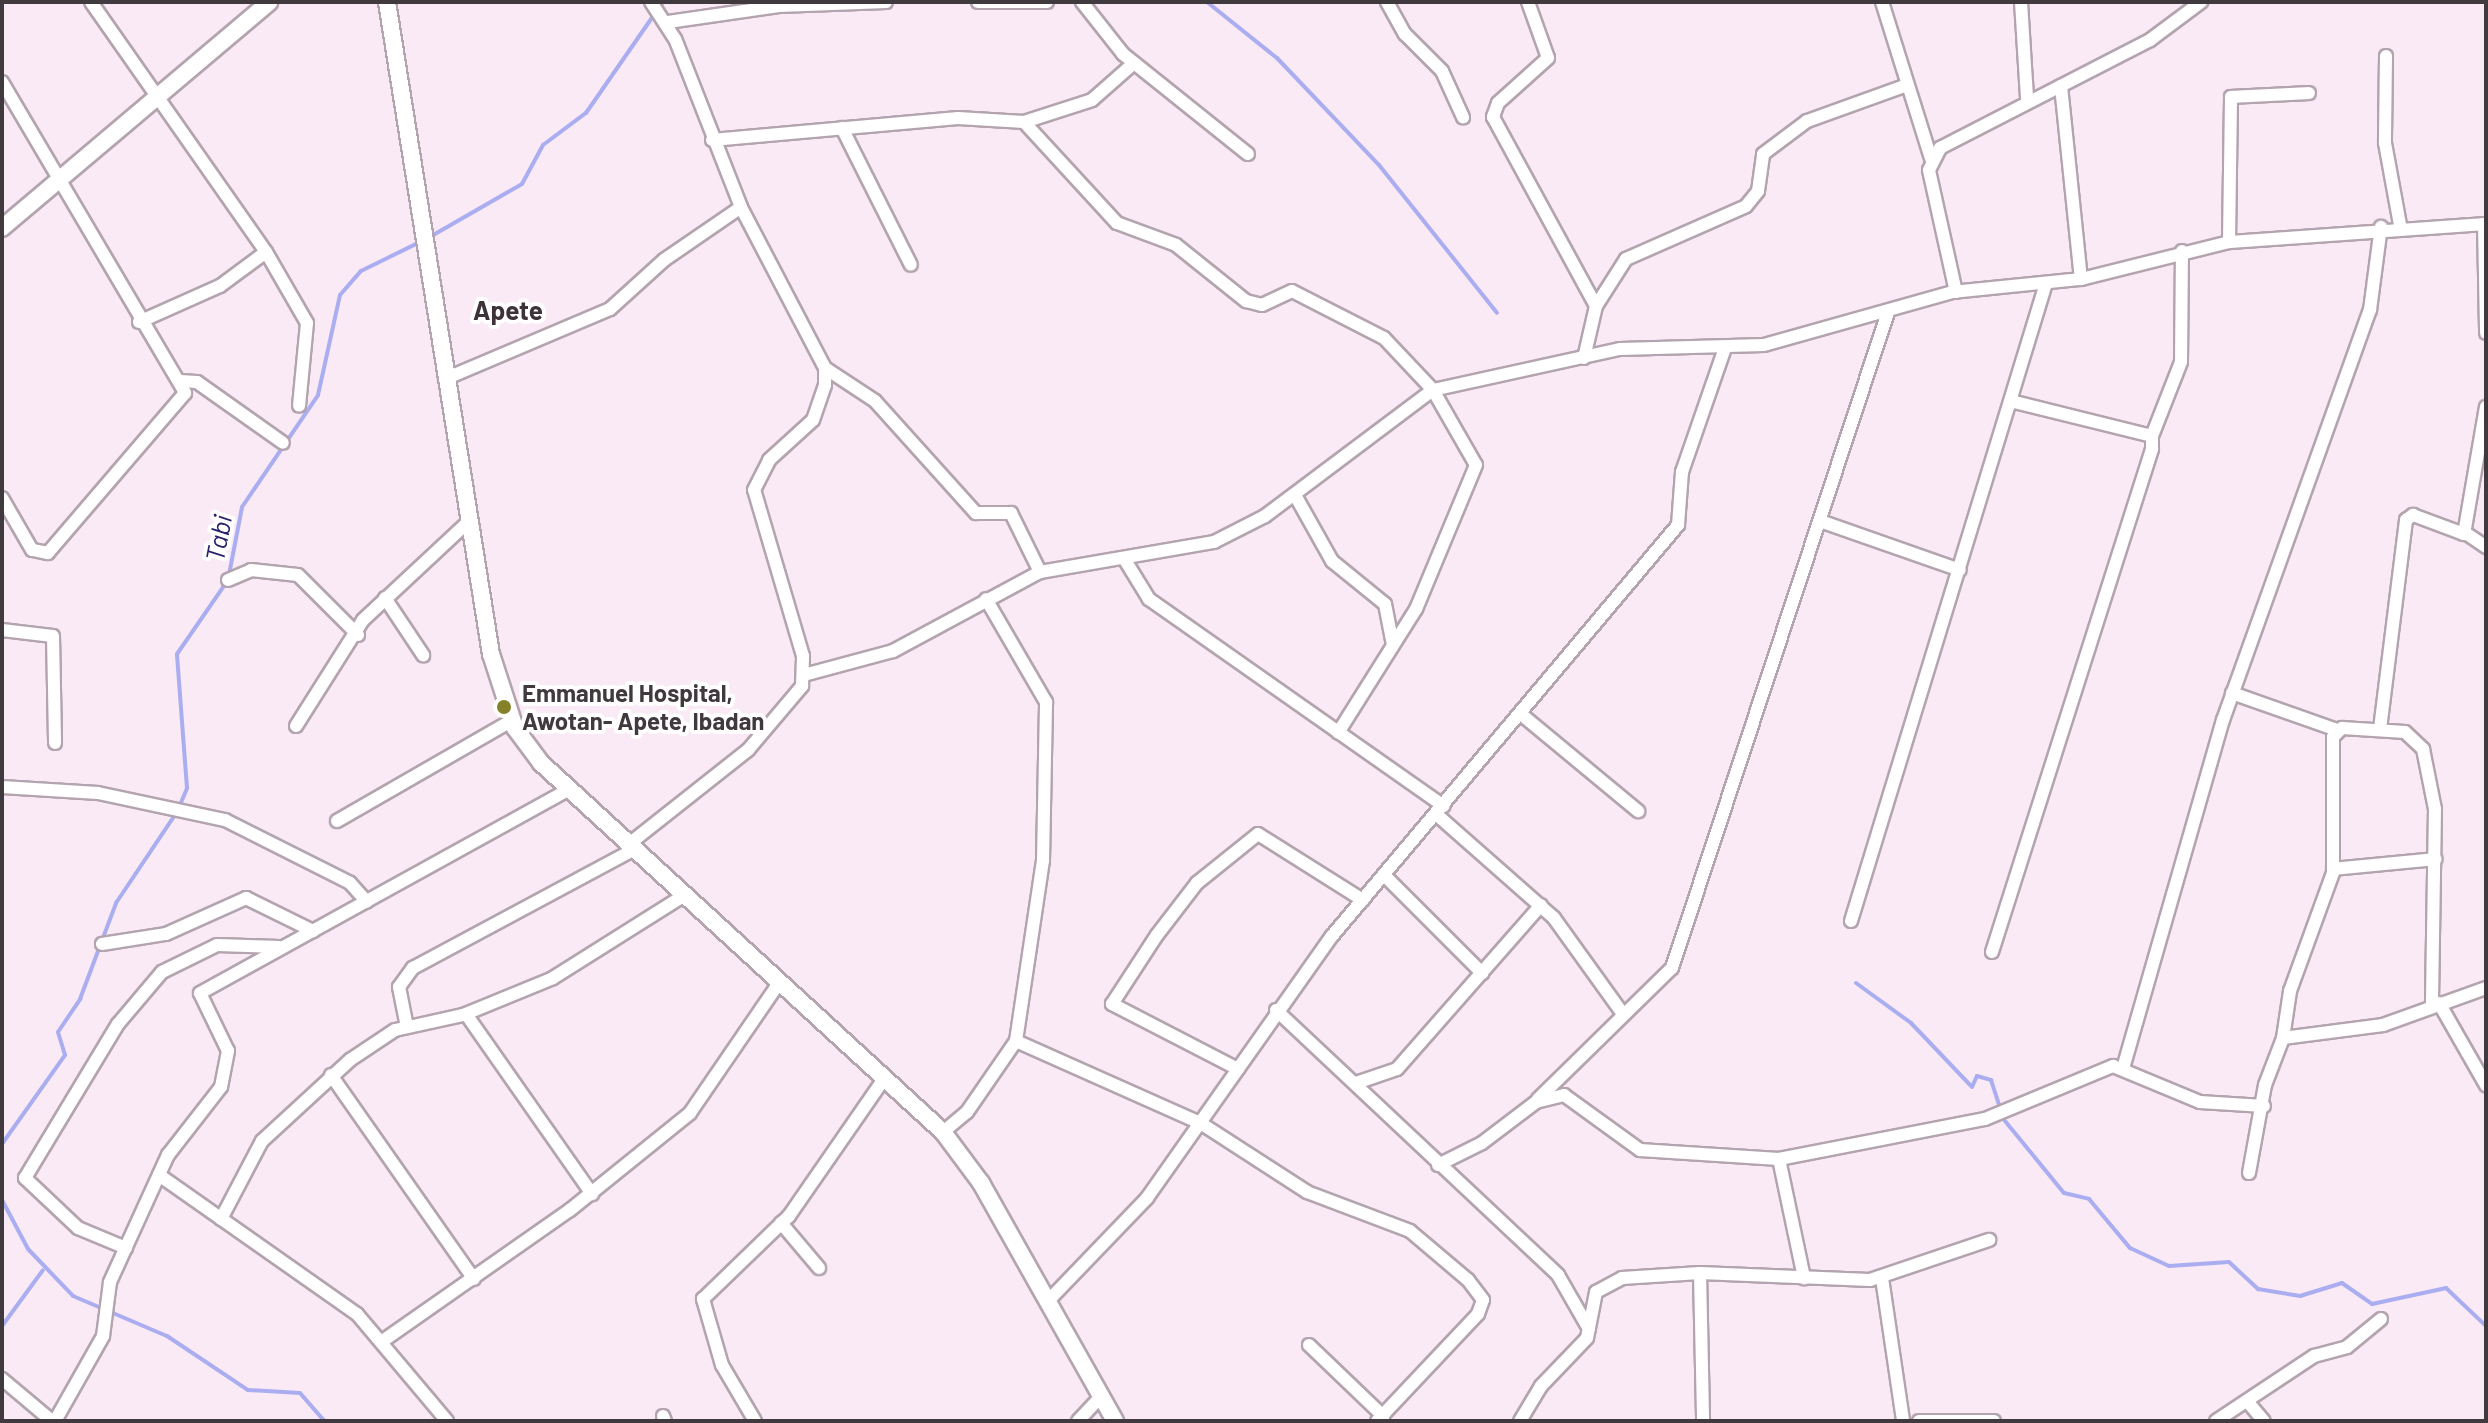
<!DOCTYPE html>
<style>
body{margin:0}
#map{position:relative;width:2488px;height:1423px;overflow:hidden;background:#faeaf6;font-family:Barlow,sans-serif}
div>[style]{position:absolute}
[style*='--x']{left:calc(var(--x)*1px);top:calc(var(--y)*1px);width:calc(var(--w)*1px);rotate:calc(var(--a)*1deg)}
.stream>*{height:4px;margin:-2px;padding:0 2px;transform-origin:2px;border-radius:2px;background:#aaaef0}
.roads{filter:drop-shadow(2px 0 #b3a4af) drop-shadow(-2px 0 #b3a4af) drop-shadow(0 2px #b3a4af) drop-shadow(0 -2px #b3a4af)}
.street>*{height:12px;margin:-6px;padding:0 6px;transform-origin:6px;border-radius:6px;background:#fff}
.secondary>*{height:16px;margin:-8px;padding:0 8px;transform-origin:8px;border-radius:8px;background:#fff}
.dots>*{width:22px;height:22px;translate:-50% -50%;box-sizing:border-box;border:4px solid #fff;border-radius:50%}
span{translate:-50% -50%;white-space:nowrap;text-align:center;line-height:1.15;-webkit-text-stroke:8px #fff;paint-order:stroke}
.poi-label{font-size:24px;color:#403a3e;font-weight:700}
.left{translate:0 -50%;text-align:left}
.neighbourhood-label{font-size:26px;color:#3d313a;font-weight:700}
.water-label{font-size:26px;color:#29206b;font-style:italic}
.frame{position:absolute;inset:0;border:4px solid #403a3e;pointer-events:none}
</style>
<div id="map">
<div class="stream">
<i style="--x:1207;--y:2;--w:90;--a:38.7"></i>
<i style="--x:1277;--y:58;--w:148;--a:46.4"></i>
<i style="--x:1379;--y:165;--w:189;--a:51.4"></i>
<i style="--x:428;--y:238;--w:108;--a:-29.9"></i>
<i style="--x:522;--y:184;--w:44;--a:-61.7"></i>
<i style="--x:543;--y:145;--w:54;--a:-36.7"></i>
<i style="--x:586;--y:113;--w:135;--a:-55.3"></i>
<i style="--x:1856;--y:983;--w:68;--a:36"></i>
<i style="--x:1911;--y:1023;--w:88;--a:46.4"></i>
<i style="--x:1972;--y:1087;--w:12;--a:-66"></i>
<i style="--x:1977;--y:1076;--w:15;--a:16"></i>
<i style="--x:1991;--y:1080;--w:29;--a:72"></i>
<i style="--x:2005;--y:1121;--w:93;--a:50.7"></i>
<i style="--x:2064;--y:1193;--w:26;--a:13"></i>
<i style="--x:2089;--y:1199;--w:64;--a:50.1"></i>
<i style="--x:2130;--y:1248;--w:43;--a:24.8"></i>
<i style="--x:2169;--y:1266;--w:60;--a:-3.8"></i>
<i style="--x:2229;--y:1262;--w:40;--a:43"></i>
<i style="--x:2258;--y:1289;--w:43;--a:9.5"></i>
<i style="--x:2300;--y:1296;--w:44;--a:-17.2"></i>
<i style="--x:2342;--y:1283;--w:37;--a:35"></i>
<i style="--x:2372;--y:1304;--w:76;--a:-12.2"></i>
<i style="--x:2446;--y:1288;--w:55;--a:43.5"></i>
<i style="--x:2;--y:1144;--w:109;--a:-54.7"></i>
<i style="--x:65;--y:1055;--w:24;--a:-107"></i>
<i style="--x:58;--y:1032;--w:40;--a:-56"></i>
<i style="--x:80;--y:999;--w:103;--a:-69.4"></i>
<i style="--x:116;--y:903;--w:110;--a:-56.2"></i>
<i style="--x:177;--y:812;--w:26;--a:-67"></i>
<i style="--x:187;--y:788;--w:134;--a:-94.3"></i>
<i style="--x:177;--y:654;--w:90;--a:-55.4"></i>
<i style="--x:228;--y:580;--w:74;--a:-79.1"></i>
<i style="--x:242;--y:507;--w:135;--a:-55.8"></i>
<i style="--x:318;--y:395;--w:102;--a:-77.6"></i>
<i style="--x:340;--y:295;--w:32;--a:-49"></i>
<i style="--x:361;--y:271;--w:66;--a:-26.2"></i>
<i style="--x:2;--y:1172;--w:21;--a:90"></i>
<i style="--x:2;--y:1200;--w:55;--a:62"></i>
<i style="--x:28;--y:1249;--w:65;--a:46.2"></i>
<i style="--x:73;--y:1296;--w:102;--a:23.1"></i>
<i style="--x:167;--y:1336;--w:97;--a:33.7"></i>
<i style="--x:248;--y:1390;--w:52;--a:3.3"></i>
<i style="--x:300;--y:1393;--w:37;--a:49"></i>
<i style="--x:2;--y:1326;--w:69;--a:-53.8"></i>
</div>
<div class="roads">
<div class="street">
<i style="--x:91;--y:2;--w:305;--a:55"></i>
<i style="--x:266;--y:252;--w:82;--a:60"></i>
<i style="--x:307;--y:323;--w:83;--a:95.5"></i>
<i style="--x:978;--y:2;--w:69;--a:0"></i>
<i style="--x:1082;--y:2;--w:66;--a:51.7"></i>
<i style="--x:1123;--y:54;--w:160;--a:38.7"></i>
<i style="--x:1387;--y:2;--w:37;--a:61"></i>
<i style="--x:1405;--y:34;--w:52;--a:45"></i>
<i style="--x:1442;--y:71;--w:51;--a:65.5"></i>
<i style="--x:1528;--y:2;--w:59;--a:70.3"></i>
<i style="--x:1548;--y:58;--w:67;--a:138"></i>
<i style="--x:1498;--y:103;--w:15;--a:110"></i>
<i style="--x:1493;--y:117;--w:215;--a:61.4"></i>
<i style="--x:1882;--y:2;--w:164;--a:72.6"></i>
<i style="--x:2021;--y:2;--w:96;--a:86.4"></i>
<i style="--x:668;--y:22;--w:112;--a:-8.2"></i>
<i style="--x:779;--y:6;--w:107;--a:-2.1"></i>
<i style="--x:2386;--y:56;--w:87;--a:90.7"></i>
<i style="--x:2385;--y:143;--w:83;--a:79.6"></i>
<i style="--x:2;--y:82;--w:361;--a:59.5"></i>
<i style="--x:185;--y:393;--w:211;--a:130.6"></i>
<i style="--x:48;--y:553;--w:16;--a:-169"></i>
<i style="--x:32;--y:550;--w:60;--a:-120"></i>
<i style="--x:2061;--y:86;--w:194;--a:84.1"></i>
<i style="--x:1024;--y:122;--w:71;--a:-17.9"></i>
<i style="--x:1092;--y:100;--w:56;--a:-41.4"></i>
<i style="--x:842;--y:128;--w:153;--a:63.3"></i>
<i style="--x:712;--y:140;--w:247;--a:-5.1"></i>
<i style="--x:958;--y:118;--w:66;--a:3.5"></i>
<i style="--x:1024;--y:122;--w:137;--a:47.4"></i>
<i style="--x:1117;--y:223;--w:63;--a:20.4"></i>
<i style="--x:1176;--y:245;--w:90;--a:38.7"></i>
<i style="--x:1246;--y:301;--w:16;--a:14"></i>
<i style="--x:1262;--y:305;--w:33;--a:-25"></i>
<i style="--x:1292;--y:291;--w:103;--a:27.1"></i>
<i style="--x:1384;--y:338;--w:71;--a:46.7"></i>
<i style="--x:1433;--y:390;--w:86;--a:60.2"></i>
<i style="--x:1476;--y:465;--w:156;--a:112.6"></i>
<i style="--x:1416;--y:609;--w:146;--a:122.2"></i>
<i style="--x:2484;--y:224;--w:109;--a:88.9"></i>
<i style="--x:2229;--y:242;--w:145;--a:-89.2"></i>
<i style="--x:2231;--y:97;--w:78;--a:-2.9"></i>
<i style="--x:1956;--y:292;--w:125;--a:-102.5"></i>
<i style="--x:1929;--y:170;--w:25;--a:-63"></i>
<i style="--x:1940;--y:148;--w:236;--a:-27.2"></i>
<i style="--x:2150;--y:40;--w:64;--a:-36.7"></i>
<i style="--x:139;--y:322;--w:89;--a:-24"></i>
<i style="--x:220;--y:286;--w:57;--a:-36.5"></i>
<i style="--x:1584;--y:358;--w:53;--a:-77"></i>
<i style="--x:1596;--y:306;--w:56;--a:-57.4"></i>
<i style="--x:1626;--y:259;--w:131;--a:-23.8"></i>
<i style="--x:1746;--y:206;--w:19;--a:-51"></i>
<i style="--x:1758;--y:191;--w:37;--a:-82"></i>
<i style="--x:1763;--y:154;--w:55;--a:-36.9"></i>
<i style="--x:1807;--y:121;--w:103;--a:-19.8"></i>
<i style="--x:825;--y:368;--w:60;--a:33.4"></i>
<i style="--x:875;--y:401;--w:151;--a:48"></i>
<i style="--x:976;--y:513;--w:35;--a:0"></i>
<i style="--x:1011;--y:513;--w:66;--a:63.8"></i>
<i style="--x:445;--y:379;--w:179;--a:-23"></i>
<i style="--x:610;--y:309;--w:73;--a:-42.2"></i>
<i style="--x:664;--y:260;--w:93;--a:-34.5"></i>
<i style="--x:180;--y:381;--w:17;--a:3"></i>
<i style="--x:197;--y:382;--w:105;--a:35.3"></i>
<i style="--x:2152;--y:436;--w:79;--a:-68.6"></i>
<i style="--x:2181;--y:362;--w:111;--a:-89.5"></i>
<i style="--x:1295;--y:495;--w:76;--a:60.7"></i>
<i style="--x:1332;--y:561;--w:68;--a:39.1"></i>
<i style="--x:1385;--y:604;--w:42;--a:79"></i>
<i style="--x:1820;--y:521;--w:148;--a:19.3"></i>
<i style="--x:2464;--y:532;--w:27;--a:34"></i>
<i style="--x:1125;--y:560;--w:46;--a:58.4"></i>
<i style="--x:1149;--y:599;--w:360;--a:35.1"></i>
<i style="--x:228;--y:580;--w:25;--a:-23"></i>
<i style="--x:251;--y:570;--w:47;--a:6.1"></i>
<i style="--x:298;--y:575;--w:85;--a:45"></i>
<i style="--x:385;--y:598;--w:69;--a:56.3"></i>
<i style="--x:2;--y:630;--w:51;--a:6.7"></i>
<i style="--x:53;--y:636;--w:107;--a:88.9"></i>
<i style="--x:804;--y:675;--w:92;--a:-15.1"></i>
<i style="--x:893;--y:651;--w:167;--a:-28.3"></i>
<i style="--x:1040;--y:572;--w:177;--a:-9.8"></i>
<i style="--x:1214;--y:542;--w:57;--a:-27"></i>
<i style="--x:1265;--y:516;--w:210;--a:-36.9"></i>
<i style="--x:1433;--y:390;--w:191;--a:-12.4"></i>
<i style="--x:1620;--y:349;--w:144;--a:-1.6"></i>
<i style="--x:1764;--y:345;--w:195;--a:-15.7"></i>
<i style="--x:1952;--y:292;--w:130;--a:-5.8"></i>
<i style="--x:2081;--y:279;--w:153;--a:-14"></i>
<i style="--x:2229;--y:242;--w:258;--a:-4"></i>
<i style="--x:2232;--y:693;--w:111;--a:19.4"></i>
<i style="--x:1522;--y:715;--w:151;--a:39.6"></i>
<i style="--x:296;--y:726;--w:125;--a:-57.7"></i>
<i style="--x:363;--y:620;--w:145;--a:-43"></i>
<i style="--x:2380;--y:729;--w:211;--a:-82.9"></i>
<i style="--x:2406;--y:520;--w:9;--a:-36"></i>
<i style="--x:2413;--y:515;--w:54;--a:20.4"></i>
<i style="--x:2464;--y:534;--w:129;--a:-80.2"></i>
<i style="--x:2;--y:787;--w:96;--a:3.6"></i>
<i style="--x:98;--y:793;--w:130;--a:12"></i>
<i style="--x:225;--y:820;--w:140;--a:26.7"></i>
<i style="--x:350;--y:883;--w:25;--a:48"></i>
<i style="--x:1436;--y:814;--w:157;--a:41.4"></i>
<i style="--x:1554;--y:918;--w:118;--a:54.3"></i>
<i style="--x:337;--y:821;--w:201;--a:-29.9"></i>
<i style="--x:629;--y:844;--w:152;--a:-38.3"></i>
<i style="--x:748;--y:750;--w:84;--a:-49.8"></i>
<i style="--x:802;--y:686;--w:30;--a:-88"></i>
<i style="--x:803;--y:656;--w:173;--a:-106.4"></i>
<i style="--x:754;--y:490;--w:34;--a:-63"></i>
<i style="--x:769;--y:460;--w:59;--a:-42.3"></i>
<i style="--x:813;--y:420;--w:37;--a:-71"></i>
<i style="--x:825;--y:385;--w:17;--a:-90"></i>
<i style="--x:825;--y:368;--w:182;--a:-117.6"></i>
<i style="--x:741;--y:207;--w:180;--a:-111.4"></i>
<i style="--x:675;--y:39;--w:44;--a:-123"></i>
<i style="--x:2333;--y:869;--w:103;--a:-5.5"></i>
<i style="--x:1384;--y:875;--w:139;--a:45"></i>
<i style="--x:1851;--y:921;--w:667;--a:-73"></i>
<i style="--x:102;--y:944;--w:65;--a:-8.9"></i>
<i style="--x:166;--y:934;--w:88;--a:-24.2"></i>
<i style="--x:246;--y:898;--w:75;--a:26.2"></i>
<i style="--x:1992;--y:952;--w:528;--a:-72.35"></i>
<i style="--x:2152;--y:449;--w:13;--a:-90"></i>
<i style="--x:2152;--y:436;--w:141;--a:-166.1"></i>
<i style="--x:2439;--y:1003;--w:95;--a:60.2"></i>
<i style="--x:1276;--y:1010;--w:387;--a:43.2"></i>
<i style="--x:1558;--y:1275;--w:62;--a:60.1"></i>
<i style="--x:466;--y:1014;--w:220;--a:55"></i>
<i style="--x:407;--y:1027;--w:41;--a:-101.3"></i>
<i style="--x:399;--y:987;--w:24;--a:-54"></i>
<i style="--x:413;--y:968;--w:252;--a:-28.2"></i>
<i style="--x:2283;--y:1038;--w:48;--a:-81.5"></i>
<i style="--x:2290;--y:991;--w:126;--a:-70"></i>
<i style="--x:2333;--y:873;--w:136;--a:-90"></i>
<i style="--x:2333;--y:737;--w:13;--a:-45"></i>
<i style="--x:2342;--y:728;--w:63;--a:3.6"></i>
<i style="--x:2405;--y:732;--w:25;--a:43"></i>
<i style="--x:2423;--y:749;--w:61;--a:78.7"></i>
<i style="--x:2435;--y:809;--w:197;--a:90.9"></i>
<i style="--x:1016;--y:1041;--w:204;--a:24"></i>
<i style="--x:1202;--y:1124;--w:125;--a:32.9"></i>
<i style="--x:1307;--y:1192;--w:110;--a:20.7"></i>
<i style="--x:1410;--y:1231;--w:76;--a:40.2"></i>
<i style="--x:1468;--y:1280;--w:25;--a:53"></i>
<i style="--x:1483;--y:1300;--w:15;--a:110"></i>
<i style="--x:1478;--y:1314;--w:147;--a:133.3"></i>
<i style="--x:2124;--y:1065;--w:359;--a:-74"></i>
<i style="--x:2223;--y:720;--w:436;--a:-70.3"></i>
<i style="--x:2370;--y:310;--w:84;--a:-82.5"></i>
<i style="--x:1238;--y:1069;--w:142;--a:-152.7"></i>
<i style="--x:1112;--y:1004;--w:82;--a:-56.9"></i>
<i style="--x:1157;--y:935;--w:66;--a:-52.4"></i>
<i style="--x:1197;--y:883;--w:78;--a:-38.8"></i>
<i style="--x:1258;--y:834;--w:124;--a:32.2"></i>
<i style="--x:331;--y:1075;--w:249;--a:55"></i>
<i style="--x:1356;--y:1083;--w:43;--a:-18.9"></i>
<i style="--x:1397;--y:1069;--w:218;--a:-48.7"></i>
<i style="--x:1538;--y:1099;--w:187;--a:-44.4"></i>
<i style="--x:1672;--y:968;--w:691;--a:-71.77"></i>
<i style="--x:943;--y:1132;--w:31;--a:-40"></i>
<i style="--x:967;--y:1112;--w:86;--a:-55.4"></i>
<i style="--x:1016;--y:1041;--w:182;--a:-81.5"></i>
<i style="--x:1043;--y:861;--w:159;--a:-88.9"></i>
<i style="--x:1046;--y:702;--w:119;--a:-120.2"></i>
<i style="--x:1779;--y:1159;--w:122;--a:78.1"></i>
<i style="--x:1438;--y:1165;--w:49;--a:-26.6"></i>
<i style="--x:1482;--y:1143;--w:68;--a:-37.2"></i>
<i style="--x:1536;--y:1102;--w:29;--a:-14"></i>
<i style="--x:1564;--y:1095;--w:94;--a:35.9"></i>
<i style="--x:1640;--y:1150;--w:139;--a:3.7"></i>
<i style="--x:1779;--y:1159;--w:210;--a:-11"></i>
<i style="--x:1985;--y:1119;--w:139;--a:-22.5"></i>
<i style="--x:2113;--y:1066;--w:94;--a:22.5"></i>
<i style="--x:2200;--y:1102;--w:64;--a:3.6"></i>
<i style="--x:2249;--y:1173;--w:89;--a:-79.7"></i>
<i style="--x:2265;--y:1085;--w:50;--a:-69"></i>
<i style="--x:2283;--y:1038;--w:101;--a:-7.4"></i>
<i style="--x:2383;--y:1025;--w:109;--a:-19.8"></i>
<i style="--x:159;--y:1175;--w:242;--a:35.1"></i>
<i style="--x:357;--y:1314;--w:140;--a:49.9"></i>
<i style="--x:221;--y:1219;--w:88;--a:-62.3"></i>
<i style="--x:262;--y:1141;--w:120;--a:-42.6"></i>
<i style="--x:350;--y:1060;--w:54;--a:-33.7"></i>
<i style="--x:395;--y:1030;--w:70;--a:-12.4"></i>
<i style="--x:463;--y:1015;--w:97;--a:-22.3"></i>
<i style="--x:553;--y:978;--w:156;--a:-32.2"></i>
<i style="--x:781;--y:1223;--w:59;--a:49.8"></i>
<i style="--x:126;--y:1248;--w:52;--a:-157.4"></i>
<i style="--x:78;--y:1228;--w:73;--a:-136.7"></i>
<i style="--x:25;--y:1178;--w:180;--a:-58.9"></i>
<i style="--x:118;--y:1024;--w:68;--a:-49.8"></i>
<i style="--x:162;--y:972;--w:61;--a:-26.1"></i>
<i style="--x:217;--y:945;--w:62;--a:1.8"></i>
<i style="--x:1700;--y:1273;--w:148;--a:88.8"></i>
<i style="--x:1882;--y:1278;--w:145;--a:81.6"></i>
<i style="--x:1048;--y:1301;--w:143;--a:-46.1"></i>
<i style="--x:1147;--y:1198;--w:321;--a:-54.8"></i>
<i style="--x:1332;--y:936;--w:537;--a:-49.91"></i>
<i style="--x:1678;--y:525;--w:53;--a:-85.7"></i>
<i style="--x:1682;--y:472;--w:131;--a:-70.9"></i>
<i style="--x:384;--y:1340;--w:227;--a:-35"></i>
<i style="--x:570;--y:1210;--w:154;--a:-38.9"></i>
<i style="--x:690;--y:1113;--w:158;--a:-55.6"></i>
<i style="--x:1309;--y:1345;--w:103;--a:43.8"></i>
<i style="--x:2;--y:1379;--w:65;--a:40"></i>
<i style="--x:2247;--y:1401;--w:26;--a:50"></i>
<i style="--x:663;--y:1416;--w:5;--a:68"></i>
<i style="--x:55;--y:1421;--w:98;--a:-60.5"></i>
<i style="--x:103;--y:1336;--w:54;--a:-82.6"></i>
<i style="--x:110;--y:1282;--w:140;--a:-65.5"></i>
<i style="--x:168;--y:1155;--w:86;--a:-52.1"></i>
<i style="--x:221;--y:1087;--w:37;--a:-79"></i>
<i style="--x:228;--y:1051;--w:64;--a:-115.8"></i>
<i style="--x:200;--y:993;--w:424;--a:-28.9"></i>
<i style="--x:755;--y:1421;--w:65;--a:-120.5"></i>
<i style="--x:722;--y:1365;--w:69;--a:-106.1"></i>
<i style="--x:703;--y:1299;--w:120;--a:-44"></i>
<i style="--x:789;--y:1216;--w:167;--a:-55.3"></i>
<i style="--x:1078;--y:1421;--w:34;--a:-47"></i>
<i style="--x:1520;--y:1421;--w:41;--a:-59"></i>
<i style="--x:1541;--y:1386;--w:66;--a:-46.2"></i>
<i style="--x:1587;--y:1338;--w:47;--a:-78.9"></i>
<i style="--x:1596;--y:1292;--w:30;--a:-28"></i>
<i style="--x:1622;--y:1278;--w:78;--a:-3.7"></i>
<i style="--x:1700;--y:1273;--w:170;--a:2.4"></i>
<i style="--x:1870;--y:1280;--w:126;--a:-18.6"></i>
<i style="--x:1919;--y:1421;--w:75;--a:0"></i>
<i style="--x:2216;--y:1421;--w:118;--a:-33.6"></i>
<i style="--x:2314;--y:1356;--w:34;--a:-15"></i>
<i style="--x:2347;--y:1347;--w:44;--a:-39.5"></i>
</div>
<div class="secondary">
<i style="--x:387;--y:2;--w:660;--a:80.94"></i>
<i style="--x:491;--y:654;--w:78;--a:72"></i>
<i style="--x:515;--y:728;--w:44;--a:53.4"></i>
<i style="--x:541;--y:763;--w:546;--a:42.55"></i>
<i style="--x:943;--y:1132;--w:64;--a:53.3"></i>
<i style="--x:981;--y:1183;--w:273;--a:60.6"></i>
<i style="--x:2;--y:228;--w:350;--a:-40.2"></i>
</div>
</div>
<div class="dots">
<i style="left:504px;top:707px;background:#848129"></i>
</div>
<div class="poi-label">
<span class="left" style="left:522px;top:707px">Emmanuel Hospital,<br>Awotan- Apete, Ibadan</span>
</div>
<div class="neighbourhood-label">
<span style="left:508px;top:310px">Apete</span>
</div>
<div class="water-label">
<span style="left:218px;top:538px;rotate:-79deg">Tabi</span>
</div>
<div class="frame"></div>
</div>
